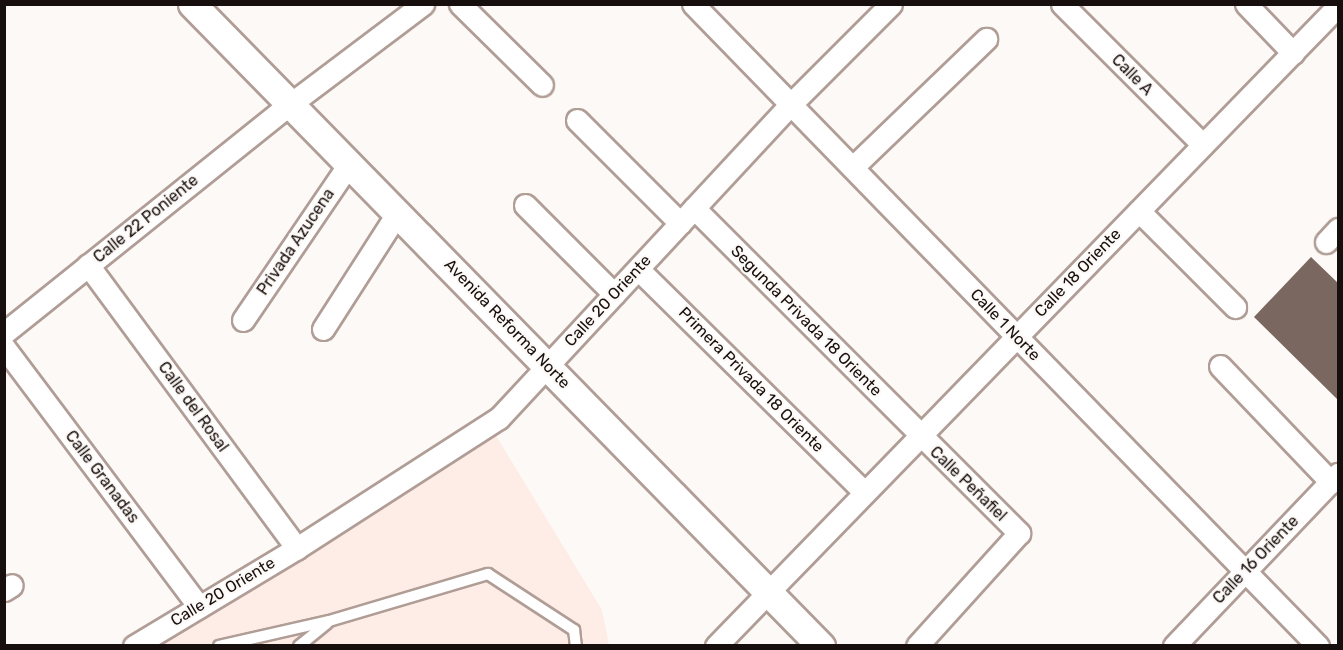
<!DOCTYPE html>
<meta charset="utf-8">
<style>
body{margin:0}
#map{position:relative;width:1343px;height:650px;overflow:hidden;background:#fdf9f7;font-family:Rubik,sans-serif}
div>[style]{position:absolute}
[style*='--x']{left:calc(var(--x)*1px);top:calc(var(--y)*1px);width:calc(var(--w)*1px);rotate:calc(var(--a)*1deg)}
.built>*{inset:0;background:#feece6}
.building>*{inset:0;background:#796760}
.roads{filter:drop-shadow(2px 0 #b09d96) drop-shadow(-2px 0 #b09d96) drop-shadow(0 2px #b09d96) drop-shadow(0 -2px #b09d96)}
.service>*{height:10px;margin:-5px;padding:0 5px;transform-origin:5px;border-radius:5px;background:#fff}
.minor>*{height:21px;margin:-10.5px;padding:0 10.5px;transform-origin:10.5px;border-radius:10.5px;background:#fff}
.tertiary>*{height:27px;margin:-13.5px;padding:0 13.5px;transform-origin:13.5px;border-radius:13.5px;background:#fff}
span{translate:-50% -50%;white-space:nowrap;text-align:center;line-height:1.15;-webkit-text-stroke:4.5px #fdf9f7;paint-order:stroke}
.street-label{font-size:16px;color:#160f0d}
.frame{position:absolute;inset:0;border:6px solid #160f0d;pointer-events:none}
</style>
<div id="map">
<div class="built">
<i style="clip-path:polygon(495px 434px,602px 610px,609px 645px,149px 646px)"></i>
</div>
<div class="building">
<i style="clip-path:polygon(1311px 257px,1338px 283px,1338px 400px,1254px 317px)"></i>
</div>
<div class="roads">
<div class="service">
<i style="--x:219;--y:646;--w:113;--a:-12.8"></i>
<i style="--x:329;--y:621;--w:166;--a:-16.5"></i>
<i style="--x:488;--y:574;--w:103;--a:33.1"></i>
<i style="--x:574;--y:630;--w:16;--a:83"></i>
<i style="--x:299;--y:646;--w:36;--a:-39"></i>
</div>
<div class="minor">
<i style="--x:460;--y:4;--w:115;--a:44.6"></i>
<i style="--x:693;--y:4;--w:896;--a:45.77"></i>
<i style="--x:1062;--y:4;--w:199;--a:45"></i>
<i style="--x:1246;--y:4;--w:68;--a:46.2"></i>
<i style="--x:577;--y:120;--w:146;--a:45"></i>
<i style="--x:853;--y:167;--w:185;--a:-43.9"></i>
<i style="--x:525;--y:205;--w:126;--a:45"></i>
<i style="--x:694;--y:208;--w:460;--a:45"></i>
<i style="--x:1019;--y:533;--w:152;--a:132.1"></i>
<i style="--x:1139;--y:211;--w:136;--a:45"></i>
<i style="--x:1326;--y:242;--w:18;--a:-47"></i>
<i style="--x:88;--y:265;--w:352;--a:53.6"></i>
<i style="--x:638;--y:269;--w:316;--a:44.6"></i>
<i style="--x:243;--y:320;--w:189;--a:-55.8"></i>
<i style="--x:323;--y:329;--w:139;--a:-57.3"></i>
<i style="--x:4;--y:333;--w:365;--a:-38.7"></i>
<i style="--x:289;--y:105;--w:168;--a:-37"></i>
<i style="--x:4;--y:347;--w:325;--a:53.1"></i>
<i style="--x:1220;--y:366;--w:161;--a:46.3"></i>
<i style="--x:4;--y:590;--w:9;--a:-32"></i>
<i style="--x:134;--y:646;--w:190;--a:-31"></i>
<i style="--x:297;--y:548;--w:240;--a:-32.8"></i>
<i style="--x:499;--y:418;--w:430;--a:-47.1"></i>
<i style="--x:792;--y:103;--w:140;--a:-45"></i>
<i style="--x:716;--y:646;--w:892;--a:-45.82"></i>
<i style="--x:1174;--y:646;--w:238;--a:-46.4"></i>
</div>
<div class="tertiary">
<i style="--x:192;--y:4;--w:899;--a:45.59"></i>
</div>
</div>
<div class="street-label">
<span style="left:1132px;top:75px;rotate:45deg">Calle A</span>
<span style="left:146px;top:219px;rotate:-39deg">Calle 22 Poniente</span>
<span style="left:296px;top:242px;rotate:-56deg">Privada Azucena</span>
<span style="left:1078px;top:273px;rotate:-46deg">Calle 18 Oriente</span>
<span style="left:608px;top:301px;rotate:-47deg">Calle 20 Oriente</span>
<span style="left:806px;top:321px;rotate:45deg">Segunda Privada 18 Oriente</span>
<span style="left:507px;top:324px;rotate:46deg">Avenida Reforma Norte</span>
<span style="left:1005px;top:325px;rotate:46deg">Calle 1 Norte</span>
<span style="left:751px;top:380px;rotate:45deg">Primera Privada 18 Oriente</span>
<span style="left:193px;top:407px;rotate:54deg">Calle del Rosal</span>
<span style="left:102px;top:477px;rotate:53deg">Calle Granadas</span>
<span style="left:968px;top:484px;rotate:44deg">Calle Peñafiel</span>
<span style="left:1256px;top:560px;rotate:-46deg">Calle 16 Oriente</span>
<span style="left:223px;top:592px;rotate:-31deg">Calle 20 Oriente</span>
</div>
<div class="frame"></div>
</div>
